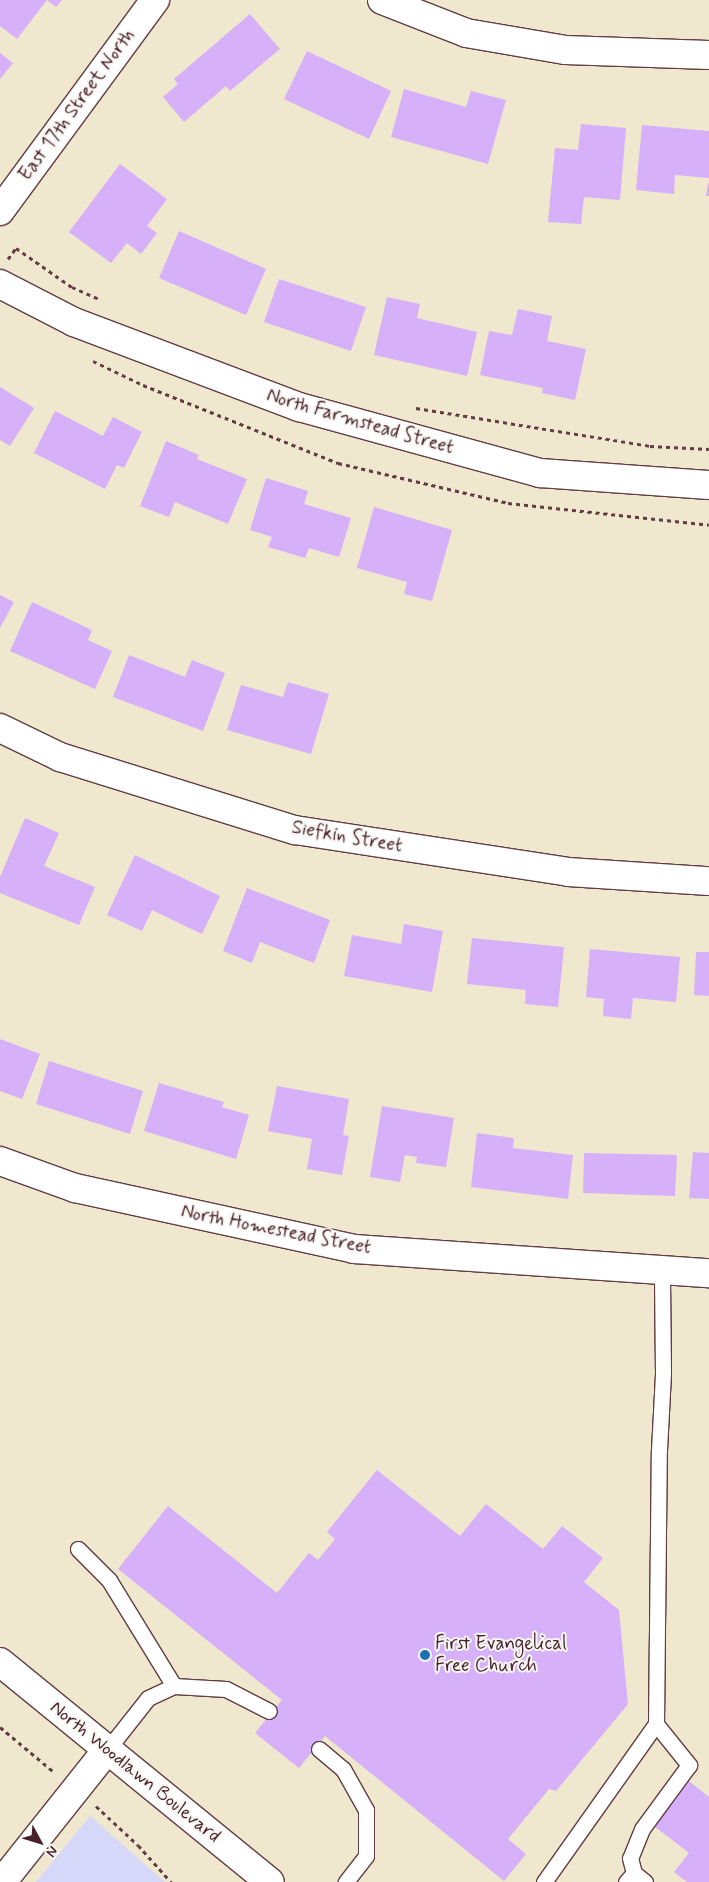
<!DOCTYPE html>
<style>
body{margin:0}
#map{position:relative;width:709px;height:1882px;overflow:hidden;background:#efe7ce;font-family:Mynerve,sans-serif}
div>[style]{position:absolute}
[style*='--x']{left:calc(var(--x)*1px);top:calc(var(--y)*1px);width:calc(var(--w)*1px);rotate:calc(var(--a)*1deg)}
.built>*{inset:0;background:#d5d8f9}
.building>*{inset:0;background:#d6b0f9}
.path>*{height:3px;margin-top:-1.5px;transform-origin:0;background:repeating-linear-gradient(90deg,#633d43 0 4px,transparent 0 8px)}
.roads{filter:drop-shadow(1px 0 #633d43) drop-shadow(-1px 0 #633d43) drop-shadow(0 1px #633d43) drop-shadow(0 -1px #633d43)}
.lane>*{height:15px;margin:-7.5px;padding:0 7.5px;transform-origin:7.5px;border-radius:7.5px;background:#fff}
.street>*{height:28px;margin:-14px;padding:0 14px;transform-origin:14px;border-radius:14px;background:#fff}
.secondary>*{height:28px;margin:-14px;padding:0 14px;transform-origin:14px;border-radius:14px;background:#fff}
.dots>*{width:14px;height:14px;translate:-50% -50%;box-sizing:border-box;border:2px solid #f6f6f2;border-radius:50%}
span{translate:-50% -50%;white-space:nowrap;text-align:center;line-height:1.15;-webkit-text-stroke:4px #f6f6f2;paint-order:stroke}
.street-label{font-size:19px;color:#4a1f2b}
.poi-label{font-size:19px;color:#4a1f2b}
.left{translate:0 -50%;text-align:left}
.north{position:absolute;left:15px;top:1817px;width:50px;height:50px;-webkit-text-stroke:4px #f6f6f2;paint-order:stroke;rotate:129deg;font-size:14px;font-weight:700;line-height:20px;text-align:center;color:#4a1f2b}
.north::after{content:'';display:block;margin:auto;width:18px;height:22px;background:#4a1f2b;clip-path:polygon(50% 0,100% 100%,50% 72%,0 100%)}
</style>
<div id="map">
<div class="built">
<i style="clip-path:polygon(90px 1816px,149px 1868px,165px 1882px,36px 1882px)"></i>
</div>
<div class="building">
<i style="clip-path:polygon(0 0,47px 0,17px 39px,0 26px)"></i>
<i style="clip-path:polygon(47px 0,62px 0,56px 7px)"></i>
<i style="clip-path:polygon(250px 14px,280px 49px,230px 91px,226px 86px,184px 122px,163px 97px,178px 84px,174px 79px)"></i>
<i style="clip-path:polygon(307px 51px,391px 91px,369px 139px,284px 99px)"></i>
<i style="clip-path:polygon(0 53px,13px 63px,0 79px)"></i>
<i style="clip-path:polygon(404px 89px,466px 107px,471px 91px,506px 100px,488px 164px,391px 137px)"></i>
<i style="clip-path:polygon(581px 124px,626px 128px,620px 200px,584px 197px,581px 224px,548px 222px,555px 148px,578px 150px)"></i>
<i style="clip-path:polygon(642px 125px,709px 131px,709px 178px,675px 175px,674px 194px,636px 190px)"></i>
<i style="clip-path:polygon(120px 164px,167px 199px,147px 226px,157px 233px,141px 254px,127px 243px,111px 263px,69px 232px)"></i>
<i style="clip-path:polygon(708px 183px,709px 183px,709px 196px,706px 196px)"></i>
<i style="clip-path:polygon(179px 231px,266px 269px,246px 315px,159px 278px)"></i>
<i style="clip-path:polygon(279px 279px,366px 307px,351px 351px,264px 322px)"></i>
<i style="clip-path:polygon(387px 297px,420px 304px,417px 318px,477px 332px,467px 376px,374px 355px)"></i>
<i style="clip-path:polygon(518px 309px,552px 316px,547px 341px,586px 349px,575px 400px,542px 393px,543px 388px,480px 375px,489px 331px,512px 335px)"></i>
<i style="clip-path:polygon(0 387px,34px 408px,10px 446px,0 440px)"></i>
<i style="clip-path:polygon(55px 411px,103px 436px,113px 417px,142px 432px,124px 468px,117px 465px,105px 489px,34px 453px)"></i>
<i style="clip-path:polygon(166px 441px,199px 455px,197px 459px,247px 479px,228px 524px,175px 502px,169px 517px,140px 506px)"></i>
<i style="clip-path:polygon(266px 478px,308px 491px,304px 504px,351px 518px,339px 557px,309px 548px,305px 558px,268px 547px,272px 537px,250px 530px)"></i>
<i style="clip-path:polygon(374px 507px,452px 530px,432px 601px,404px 594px,407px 582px,357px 568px)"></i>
<i style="clip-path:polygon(0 595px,14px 602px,0 628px)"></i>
<i style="clip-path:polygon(32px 602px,92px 630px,88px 640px,112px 651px,95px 689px,10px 651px)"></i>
<i style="clip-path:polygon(129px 655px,185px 677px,192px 660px,225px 673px,203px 731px,113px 697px)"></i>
<i style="clip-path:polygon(288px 682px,329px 694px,311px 754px,227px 730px,241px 685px,283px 697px)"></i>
<i style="clip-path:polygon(25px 818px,59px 833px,44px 866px,95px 887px,79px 925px,0 893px,0 877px)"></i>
<i style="clip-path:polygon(135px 855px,220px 896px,202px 934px,152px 910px,142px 931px,107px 915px)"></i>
<i style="clip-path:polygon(247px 888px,330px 920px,314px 963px,260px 942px,252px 963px,223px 951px)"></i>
<i style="clip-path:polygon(404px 924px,443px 931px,432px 992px,344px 976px,352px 935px,401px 944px)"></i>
<i style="clip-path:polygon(472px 938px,564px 947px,558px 1007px,525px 1004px,526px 990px,467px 984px)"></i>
<i style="clip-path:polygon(590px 949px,680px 957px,676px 1002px,633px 998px,631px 1019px,603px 1016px,604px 999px,586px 997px)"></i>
<i style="clip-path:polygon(696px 952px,709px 952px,709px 996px,694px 995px)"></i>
<i style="clip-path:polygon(0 1039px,40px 1054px,22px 1099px,0 1091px)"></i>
<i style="clip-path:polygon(49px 1061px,143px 1091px,130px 1134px,36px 1104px)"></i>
<i style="clip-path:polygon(159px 1083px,224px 1102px,222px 1107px,249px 1115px,236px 1159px,144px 1131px)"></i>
<i style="clip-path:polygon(277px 1086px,349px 1099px,343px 1135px,349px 1136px,342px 1175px,307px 1169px,312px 1139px,268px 1131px)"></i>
<i style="clip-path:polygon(382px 1106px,454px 1118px,446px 1167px,416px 1163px,417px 1157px,405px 1155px,400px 1182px,370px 1177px)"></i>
<i style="clip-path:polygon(477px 1133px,514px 1138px,513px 1148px,573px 1155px,568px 1199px,471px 1187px)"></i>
<i style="clip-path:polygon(693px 1152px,709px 1153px,709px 1199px,689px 1198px)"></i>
<i style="clip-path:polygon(584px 1153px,677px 1155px,675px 1196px,583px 1193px)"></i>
<i style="clip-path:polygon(377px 1470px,460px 1536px,486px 1504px,543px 1549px,562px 1526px,603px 1558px,584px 1582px,619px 1610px,628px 1704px,556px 1791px,549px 1789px,508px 1839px,526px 1854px,504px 1881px,325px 1736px,299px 1768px,255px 1733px,282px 1700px,118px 1569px,168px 1506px,277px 1593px,309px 1553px,318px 1560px,335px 1539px,327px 1532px)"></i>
<i style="clip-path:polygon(689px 1781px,709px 1797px,709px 1882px,687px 1882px,674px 1872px,689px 1853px,654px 1826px)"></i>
</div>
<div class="path">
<i style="--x:8;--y:259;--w:14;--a:-54"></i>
<i style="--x:16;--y:248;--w:68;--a:34.9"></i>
<i style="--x:72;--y:287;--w:30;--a:24"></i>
<i style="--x:93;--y:361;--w:55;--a:25.6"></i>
<i style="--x:143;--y:385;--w:210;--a:21.8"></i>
<i style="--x:338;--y:463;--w:175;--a:13.2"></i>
<i style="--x:508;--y:503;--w:202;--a:6.2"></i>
<i style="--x:416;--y:408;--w:237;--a:9.2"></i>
<i style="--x:650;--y:446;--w:59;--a:2.9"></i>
<i style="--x:0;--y:1727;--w:70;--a:39.8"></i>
<i style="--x:96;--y:1806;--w:57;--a:42.9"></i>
<i style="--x:138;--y:1845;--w:50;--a:48.3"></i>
</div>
<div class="roads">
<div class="lane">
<i style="--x:78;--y:1549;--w:44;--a:45"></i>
<i style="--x:109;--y:1580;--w:124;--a:58.5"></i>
<i style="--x:656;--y:1724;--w:274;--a:-89.4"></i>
<i style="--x:659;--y:1450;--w:77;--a:-87"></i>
<i style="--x:663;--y:1373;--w:103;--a:-90.6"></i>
<i style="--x:319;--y:1749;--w:31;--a:40"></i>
<i style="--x:343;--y:1769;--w:47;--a:60.7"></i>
<i style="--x:366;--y:1810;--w:46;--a:90"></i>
<i style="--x:366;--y:1856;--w:33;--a:128"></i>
<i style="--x:107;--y:1750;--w:66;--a:-51.7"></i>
<i style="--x:148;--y:1698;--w:29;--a:-25"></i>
<i style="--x:174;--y:1686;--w:52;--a:3.3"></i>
<i style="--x:226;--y:1689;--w:48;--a:27.1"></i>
<i style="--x:544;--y:1882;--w:194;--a:-54.7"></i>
<i style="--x:656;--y:1724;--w:53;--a:51.2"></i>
<i style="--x:689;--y:1765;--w:79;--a:126.3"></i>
<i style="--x:642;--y:1829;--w:31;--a:112"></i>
<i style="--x:630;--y:1858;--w:16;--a:75"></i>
<i style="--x:626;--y:1882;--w:12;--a:-48"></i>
<i style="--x:634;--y:1873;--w:14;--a:39"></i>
</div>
<div class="street">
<i style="--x:382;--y:0;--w:90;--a:21.4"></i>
<i style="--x:466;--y:33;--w:100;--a:9.7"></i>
<i style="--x:565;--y:50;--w:144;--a:2"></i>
<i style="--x:0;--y:211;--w:262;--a:-53.7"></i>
<i style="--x:0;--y:284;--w:83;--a:27.2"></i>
<i style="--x:74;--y:322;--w:241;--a:20.7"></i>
<i style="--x:299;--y:407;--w:250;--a:15.3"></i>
<i style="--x:540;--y:473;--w:169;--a:4.1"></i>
<i style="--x:0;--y:728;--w:67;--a:25.8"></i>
<i style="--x:60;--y:757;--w:246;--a:17.3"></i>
<i style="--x:295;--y:830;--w:276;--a:8.7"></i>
<i style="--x:568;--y:872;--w:141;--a:3.7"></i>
<i style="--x:0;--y:1161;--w:80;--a:19.8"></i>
<i style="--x:75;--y:1188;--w:286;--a:12.3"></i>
<i style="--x:354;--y:1249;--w:356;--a:3.9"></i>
<i style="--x:2;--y:1882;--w:169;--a:-51.5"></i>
</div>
<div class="secondary">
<i style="--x:0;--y:1662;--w:348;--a:39.2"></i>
</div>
</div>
<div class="dots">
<i style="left:425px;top:1655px;background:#1f6fb2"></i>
</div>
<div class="street-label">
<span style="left:77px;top:105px;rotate:-54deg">East 17th Street North</span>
<span style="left:360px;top:422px;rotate:16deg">North Farmstead Street</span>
<span style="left:347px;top:837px;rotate:10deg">Siefkin Street</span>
<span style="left:276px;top:1230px;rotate:11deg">North Homestead Street</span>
<span style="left:135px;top:1772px;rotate:39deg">North Woodlawn Boulevard</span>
</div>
<div class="poi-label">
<span class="left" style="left:435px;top:1655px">First Evangelical<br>Free Church</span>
</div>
<div class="north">N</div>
</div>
